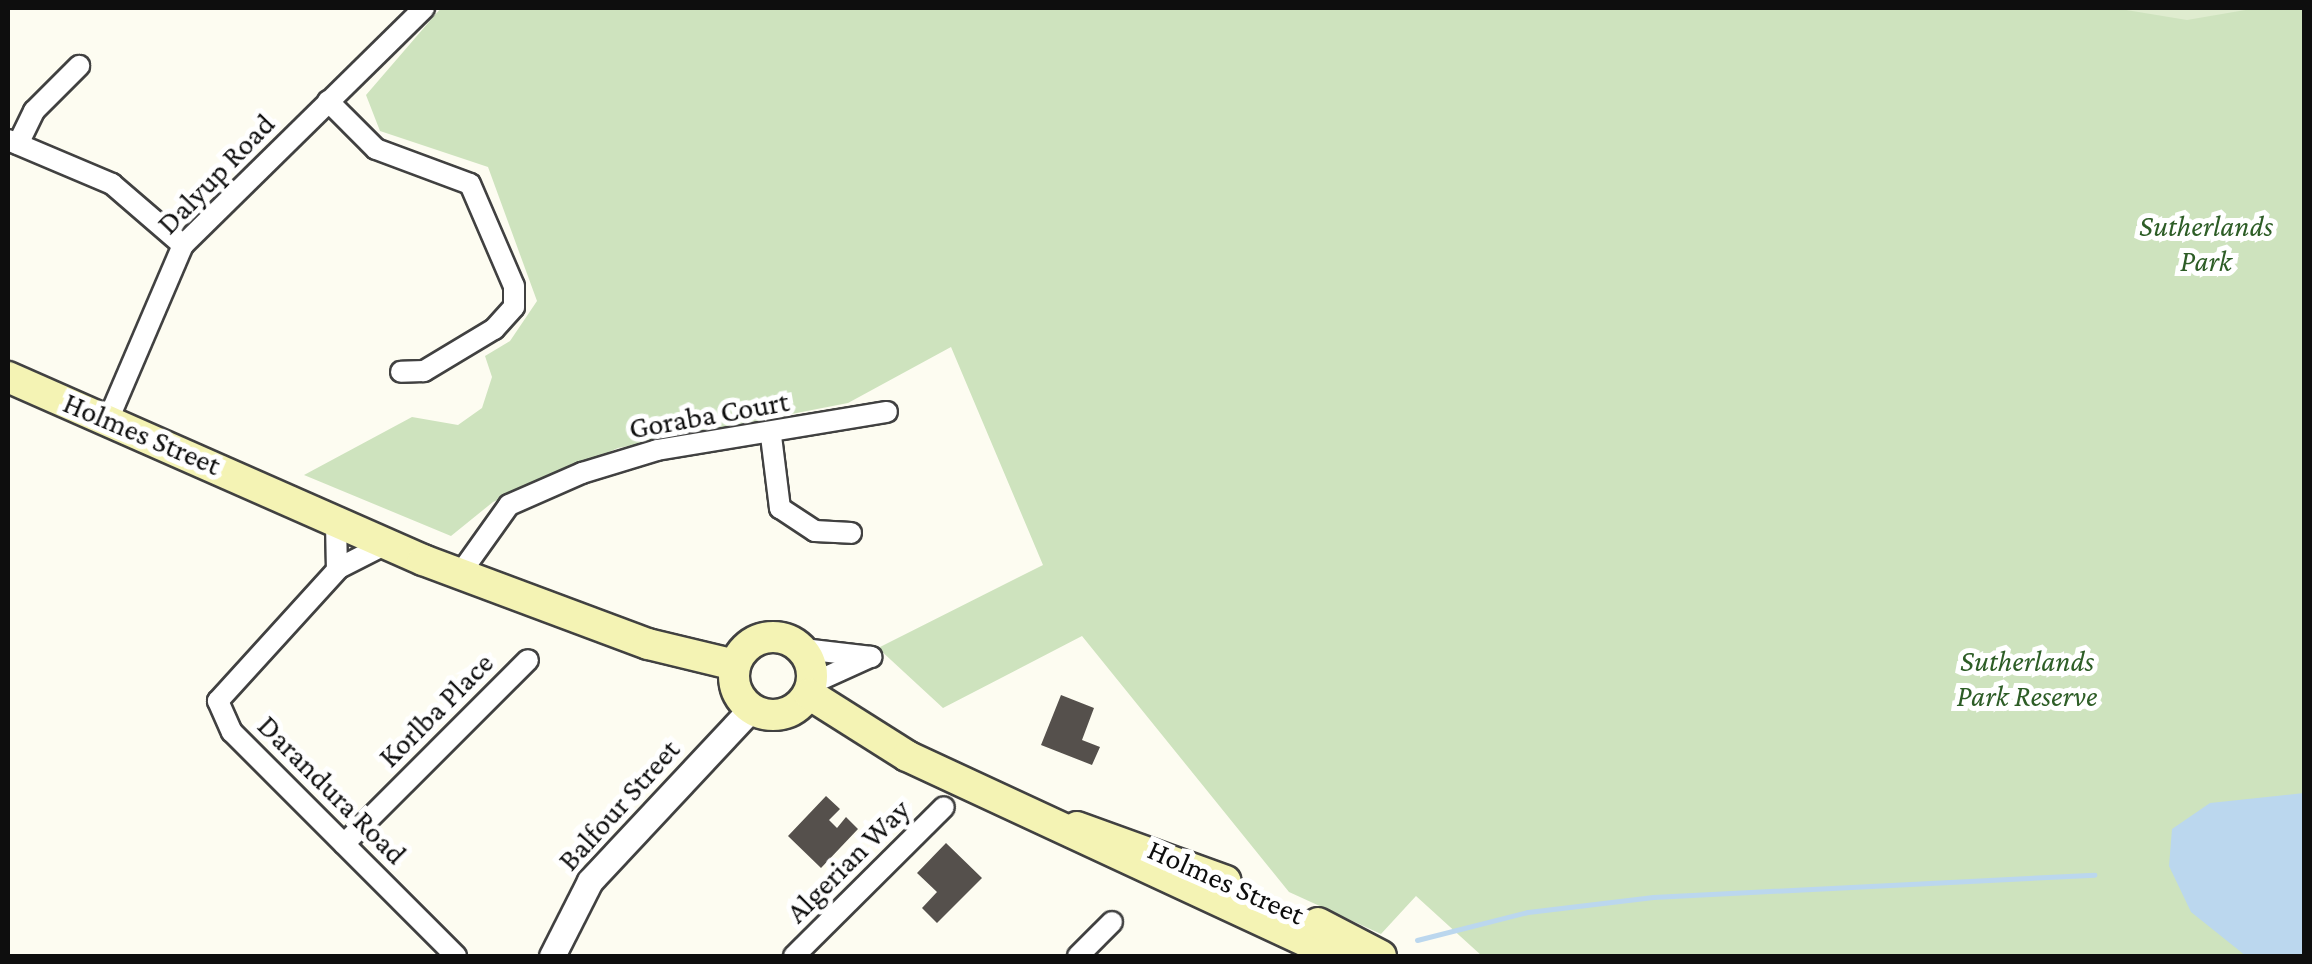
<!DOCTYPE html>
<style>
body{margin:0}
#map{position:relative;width:2312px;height:964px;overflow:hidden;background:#fdfcf1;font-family:"Crimson Pro",serif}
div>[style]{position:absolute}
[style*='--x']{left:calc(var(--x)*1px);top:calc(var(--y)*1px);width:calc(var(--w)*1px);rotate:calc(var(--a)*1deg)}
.green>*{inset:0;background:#cee3be}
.pitch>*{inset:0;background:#dfeccf}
.water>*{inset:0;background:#bbd7ee}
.stream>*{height:5px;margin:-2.5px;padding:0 2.5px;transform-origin:2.5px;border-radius:2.5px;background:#bbd7ee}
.building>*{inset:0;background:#55504c}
.roads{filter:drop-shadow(2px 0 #414141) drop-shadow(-2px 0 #414141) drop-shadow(0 2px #414141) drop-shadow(0 -2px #414141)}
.minor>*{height:20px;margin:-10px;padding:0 10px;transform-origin:10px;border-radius:10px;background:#fff}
.tertiary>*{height:25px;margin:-12.5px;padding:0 12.5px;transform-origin:12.5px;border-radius:12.5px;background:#fff}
.secondary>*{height:30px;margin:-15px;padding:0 15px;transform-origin:15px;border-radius:15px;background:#f4f3b4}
.secondary>.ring{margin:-15px;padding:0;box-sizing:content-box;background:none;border:30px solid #f4f3b4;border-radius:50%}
span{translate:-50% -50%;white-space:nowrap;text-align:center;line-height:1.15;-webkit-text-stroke:10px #fff;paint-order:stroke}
.street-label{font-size:30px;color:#0e0e0e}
.park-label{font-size:30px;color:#2d5d26;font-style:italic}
.frame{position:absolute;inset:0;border:10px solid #0e0e0e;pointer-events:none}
</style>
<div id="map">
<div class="green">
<i style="clip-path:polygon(441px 8px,2304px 8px,2304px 956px,1482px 956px,1416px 896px,1381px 934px,1289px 892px,1082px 636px,943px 708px,878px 648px,1043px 565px,951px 347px,848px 403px,618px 448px,493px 502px,451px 536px,304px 475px,412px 417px,458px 425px,482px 408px,492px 377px,485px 356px,510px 341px,537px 301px,488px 167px,380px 131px,366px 95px)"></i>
</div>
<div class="pitch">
<i style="clip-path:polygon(2114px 8px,2257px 8px,2187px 20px)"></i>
</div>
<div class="water">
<i style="clip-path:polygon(2304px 793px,2304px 956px,2246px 956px,2191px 912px,2169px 866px,2172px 829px,2210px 803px)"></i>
</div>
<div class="stream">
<i style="--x:1417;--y:940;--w:114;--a:-14.2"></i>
<i style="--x:1528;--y:912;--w:126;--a:-6.8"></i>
<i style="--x:1653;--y:897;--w:442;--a:-2.9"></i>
</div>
<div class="building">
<i style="clip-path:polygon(1061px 695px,1094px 708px,1082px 740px,1100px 747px,1092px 765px,1041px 745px)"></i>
<i style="clip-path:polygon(826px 796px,840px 809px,829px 820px,837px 828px,846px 817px,858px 829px,821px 868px,788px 836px)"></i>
<i style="clip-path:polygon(946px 843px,982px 878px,937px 923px,922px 908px,937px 892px,917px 873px)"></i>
</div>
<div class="roads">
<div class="minor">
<i style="--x:328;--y:101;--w:68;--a:45"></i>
<i style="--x:376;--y:149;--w:100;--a:20.4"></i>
<i style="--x:470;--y:184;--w:111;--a:66.7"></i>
<i style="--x:514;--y:286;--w:21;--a:90"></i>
<i style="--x:514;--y:307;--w:30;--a:132"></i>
<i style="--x:494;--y:329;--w:82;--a:149"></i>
<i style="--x:424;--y:371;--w:23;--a:178"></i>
<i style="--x:8;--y:140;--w:113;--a:22.9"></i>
<i style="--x:112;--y:184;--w:94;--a:40.7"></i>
<i style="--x:18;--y:144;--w:37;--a:-64"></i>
<i style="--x:34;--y:111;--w:64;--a:-45"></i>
<i style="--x:108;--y:420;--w:190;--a:-66.8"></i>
<i style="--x:183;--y:245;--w:338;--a:-44.5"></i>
<i style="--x:771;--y:436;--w:73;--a:82.9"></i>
<i style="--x:780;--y:508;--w:42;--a:33.3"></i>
<i style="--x:815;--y:531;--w:36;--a:3"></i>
<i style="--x:336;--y:523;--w:46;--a:88.8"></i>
<i style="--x:386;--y:544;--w:53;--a:152.9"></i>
<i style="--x:339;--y:568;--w:180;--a:132.3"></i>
<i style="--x:218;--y:701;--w:34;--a:66"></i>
<i style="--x:232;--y:732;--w:317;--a:45"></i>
<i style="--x:462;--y:571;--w:81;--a:-54.5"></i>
<i style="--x:509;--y:505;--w:80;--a:-23.7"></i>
<i style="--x:582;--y:473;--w:78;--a:-17"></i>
<i style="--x:657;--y:450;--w:233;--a:-9.4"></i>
<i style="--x:803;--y:649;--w:69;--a:6.6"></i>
<i style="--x:813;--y:683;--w:63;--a:-24.5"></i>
<i style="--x:344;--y:844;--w:260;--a:-45"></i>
<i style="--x:794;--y:956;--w:211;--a:-44.8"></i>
<i style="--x:1078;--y:956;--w:48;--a:-45"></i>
</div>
<div class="tertiary">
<i style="--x:552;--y:956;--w:84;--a:-63.1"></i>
<i style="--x:590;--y:881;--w:237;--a:-46.9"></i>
</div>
<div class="secondary">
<i style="--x:8;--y:377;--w:454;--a:23.8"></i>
<i style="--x:423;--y:560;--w:240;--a:20.5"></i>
<i style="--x:648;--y:644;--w:89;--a:13.6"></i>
<i class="ring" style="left:734px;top:637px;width:48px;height:48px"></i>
<i style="--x:809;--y:694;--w:116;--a:32.3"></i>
<i style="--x:907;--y:756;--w:474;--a:24.9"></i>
<i style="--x:1077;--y:827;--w:158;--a:19.9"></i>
<i style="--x:1318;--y:923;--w:71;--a:27.6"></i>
</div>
</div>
<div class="street-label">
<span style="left:216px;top:174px;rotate:-46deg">Dalyup Road</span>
<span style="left:709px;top:415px;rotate:-10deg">Goraba Court</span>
<span style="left:142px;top:434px;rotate:23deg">Holmes Street</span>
<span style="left:436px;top:710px;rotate:-45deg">Korlba Place</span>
<span style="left:332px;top:790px;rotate:45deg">Darandura Road</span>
<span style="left:619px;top:805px;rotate:-48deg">Balfour Street</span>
<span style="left:848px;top:861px;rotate:-45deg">Algerian Way</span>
<span style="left:1226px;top:882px;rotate:24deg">Holmes Street</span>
</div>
<div class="park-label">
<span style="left:2206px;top:243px">Sutherlands<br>Park</span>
<span style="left:2027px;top:678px">Sutherlands<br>Park Reserve</span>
</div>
<div class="frame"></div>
</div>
